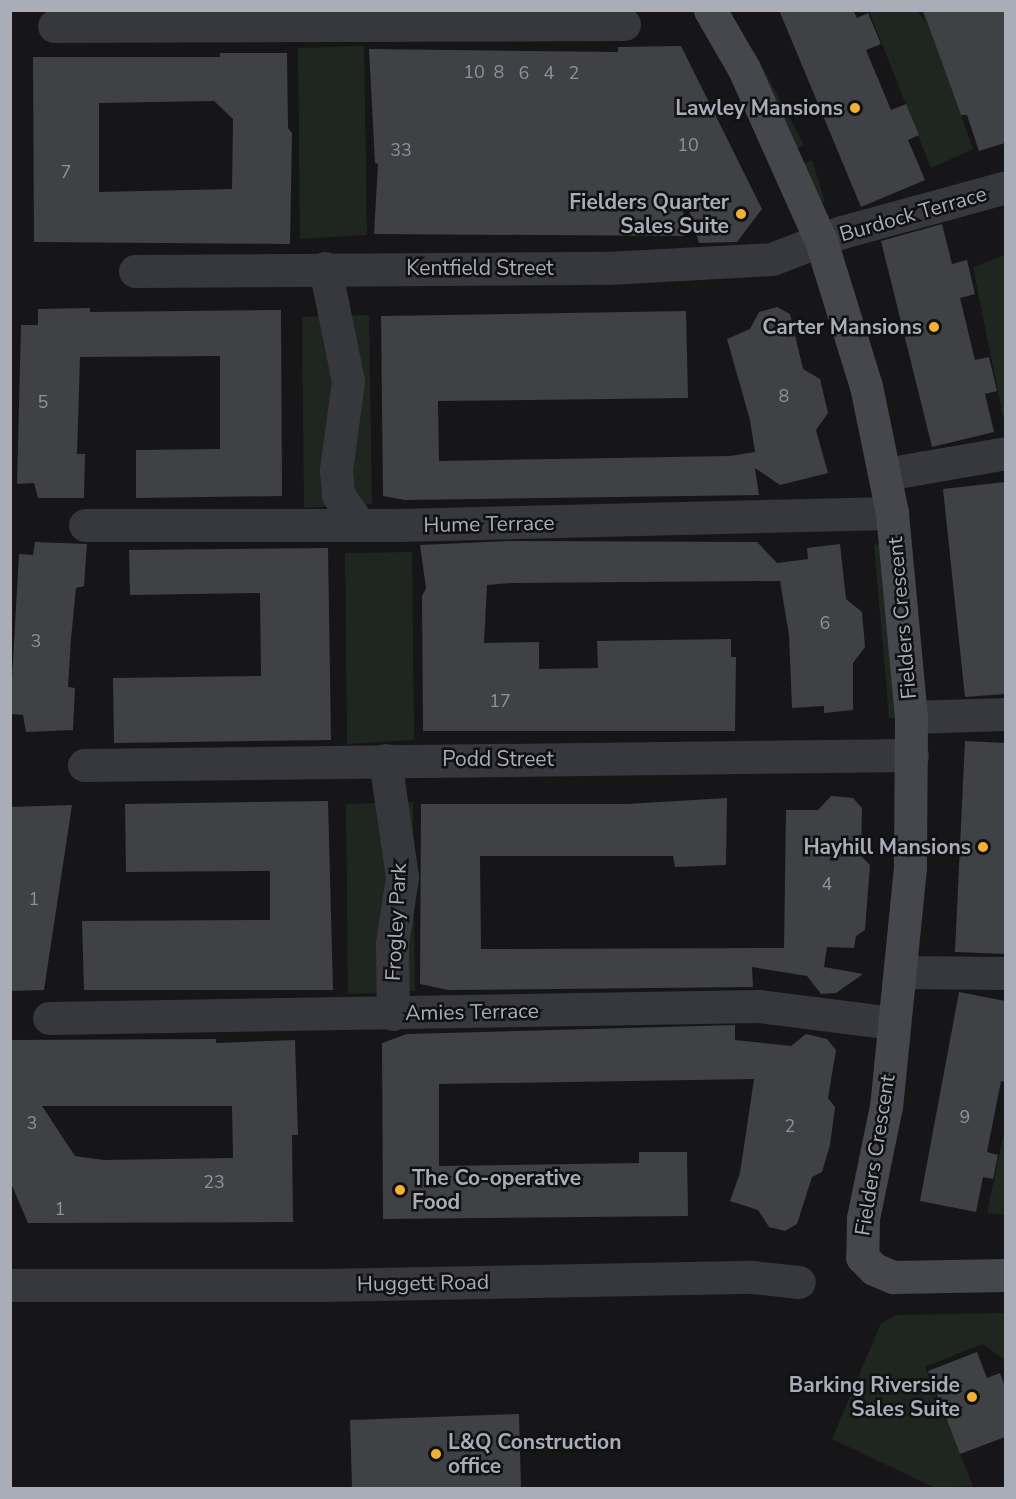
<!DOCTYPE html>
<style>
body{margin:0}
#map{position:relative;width:1016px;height:1499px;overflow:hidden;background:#161618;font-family:"Nunito Sans",sans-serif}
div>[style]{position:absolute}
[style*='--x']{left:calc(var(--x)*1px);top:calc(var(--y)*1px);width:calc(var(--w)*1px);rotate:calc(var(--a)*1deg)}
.green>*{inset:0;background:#1e261f}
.building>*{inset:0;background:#404145}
.street>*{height:33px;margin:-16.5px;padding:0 16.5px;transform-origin:16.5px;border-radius:16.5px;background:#37383d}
.secondary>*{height:33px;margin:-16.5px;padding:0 16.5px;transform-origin:16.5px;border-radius:16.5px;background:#45474d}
.dots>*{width:16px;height:16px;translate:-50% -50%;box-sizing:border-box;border:3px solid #111113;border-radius:50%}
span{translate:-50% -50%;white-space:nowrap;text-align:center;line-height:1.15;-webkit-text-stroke:5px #111113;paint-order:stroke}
.number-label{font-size:18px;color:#8e929b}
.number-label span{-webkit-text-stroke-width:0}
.poi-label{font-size:21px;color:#a8adb8;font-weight:700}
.right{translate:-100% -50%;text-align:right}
.left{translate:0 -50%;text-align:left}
.street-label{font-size:21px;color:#a8adb8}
.frame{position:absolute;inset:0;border:12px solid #a8adb8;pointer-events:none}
</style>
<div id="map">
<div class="green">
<i style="clip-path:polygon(869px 11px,917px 11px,926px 22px,921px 11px,1005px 11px,1005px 101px,961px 115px,973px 149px,931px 168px)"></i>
<i style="clip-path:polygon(364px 46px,367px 235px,300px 239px,298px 48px)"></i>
<i style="clip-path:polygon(754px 51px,804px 145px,794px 150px,744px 57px)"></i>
<i style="clip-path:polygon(812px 160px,825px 201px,816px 204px,803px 164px)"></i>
<i style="clip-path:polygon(1005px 255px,1006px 416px,1003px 417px,973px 267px)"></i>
<i style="clip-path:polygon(369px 315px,372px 504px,304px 508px,302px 317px)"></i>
<i style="clip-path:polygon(879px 544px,895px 718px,889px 718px,874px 545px)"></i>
<i style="clip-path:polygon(412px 552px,414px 740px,347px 744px,345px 553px)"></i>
<i style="clip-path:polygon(413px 802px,415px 991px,348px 994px,346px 804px)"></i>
<i style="clip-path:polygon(1005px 1127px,1005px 1215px,987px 1213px)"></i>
<i style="clip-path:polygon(1005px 1313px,1005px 1360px,983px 1344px,925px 1367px,973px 1486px,935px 1488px,832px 1439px,881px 1323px,897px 1315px)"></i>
</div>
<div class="building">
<i style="clip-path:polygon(779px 10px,853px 10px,857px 18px,868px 13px,881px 44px,866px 50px,891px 110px,906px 104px,919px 135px,908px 140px,925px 180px,861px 207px)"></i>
<i style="clip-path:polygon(923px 10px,1005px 10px,1005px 143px,979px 151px,967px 115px,961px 115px)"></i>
<i style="clip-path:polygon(681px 46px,762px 209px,737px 242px,699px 243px,687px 203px,683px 204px,684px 236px,374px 234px,378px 164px,375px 163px,369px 49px,618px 52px,618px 47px)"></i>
<i style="clip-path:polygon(evenodd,220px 53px,287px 53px,288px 128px,292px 133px,290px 244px,34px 242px,33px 57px,220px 57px,220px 53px,214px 101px,233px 119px,232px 189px,99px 192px,99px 103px,214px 101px)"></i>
<i style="clip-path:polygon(942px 224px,952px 264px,967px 260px,975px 294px,960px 298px,975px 360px,989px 357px,997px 391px,985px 394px,994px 432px,932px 447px,881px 241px)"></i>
<i style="clip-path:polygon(777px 307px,790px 314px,803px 369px,820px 379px,828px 413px,816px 430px,828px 473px,780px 485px,755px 468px,759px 495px,405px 500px,383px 496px,381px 316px,686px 311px,688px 398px,438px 401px,439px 461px,730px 456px,755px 452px,750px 420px,727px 339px,750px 329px,759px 312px)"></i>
<i style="clip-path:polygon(90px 308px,90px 312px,281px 310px,282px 496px,136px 498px,136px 450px,220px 449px,220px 356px,80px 357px,77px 454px,85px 454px,84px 498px,38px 498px,34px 483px,17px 484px,21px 325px,38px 325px,38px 309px)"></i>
<i style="clip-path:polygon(1005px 482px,1005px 694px,965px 697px,943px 489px)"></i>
<i style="clip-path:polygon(511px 541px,757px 542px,777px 563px,808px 559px,807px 548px,840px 544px,846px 599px,862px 612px,865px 647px,853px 663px,853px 710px,824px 713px,824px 706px,792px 708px,789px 635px,780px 581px,511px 583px,487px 585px,484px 643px,539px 642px,539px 669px,598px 668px,597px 641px,731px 639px,731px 657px,736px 657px,735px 731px,423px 731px,422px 596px,426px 588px,420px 545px)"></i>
<i style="clip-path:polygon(35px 542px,87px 544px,84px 586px,76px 588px,71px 639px,68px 687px,75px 688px,73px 730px,26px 732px,23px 715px,10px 714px,19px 554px,33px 555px)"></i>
<i style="clip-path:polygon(328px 548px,331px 740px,114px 743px,113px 678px,261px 676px,260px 593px,130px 595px,129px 550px)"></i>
<i style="clip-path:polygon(965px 741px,1005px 743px,1005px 954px,955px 952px)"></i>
<i style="clip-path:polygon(831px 796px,853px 798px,862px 808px,861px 856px,870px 865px,865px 930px,856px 936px,854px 948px,827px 947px,824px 967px,863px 974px,836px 993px,821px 994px,807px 976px,752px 967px,753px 987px,448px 990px,420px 984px,421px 804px,627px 804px,727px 798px,726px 865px,675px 867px,673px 856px,480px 856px,481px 949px,784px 948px,786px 810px,818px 810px)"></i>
<i style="clip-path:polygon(328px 801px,333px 990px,84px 990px,82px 921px,270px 920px,270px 871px,126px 872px,125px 804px)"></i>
<i style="clip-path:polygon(72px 805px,44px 990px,10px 991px,10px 807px)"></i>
<i style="clip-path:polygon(959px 992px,1005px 1001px,1005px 1082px,1001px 1081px,987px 1152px,998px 1155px,993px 1179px,983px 1177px,976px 1212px,920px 1201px)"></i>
<i style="clip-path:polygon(735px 1025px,735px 1040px,791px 1046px,806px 1034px,827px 1039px,836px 1050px,828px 1098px,835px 1107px,830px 1145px,822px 1172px,812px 1177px,797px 1224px,785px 1231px,769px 1227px,758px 1210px,730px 1201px,740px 1173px,754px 1079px,439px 1084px,439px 1166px,639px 1163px,639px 1152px,687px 1152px,688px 1216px,383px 1219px,382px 1043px,407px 1034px)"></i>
<i style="clip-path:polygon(evenodd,216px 1039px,216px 1043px,295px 1040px,298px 1135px,292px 1135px,293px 1222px,28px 1223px,10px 1181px,10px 1040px,216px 1039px,42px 1106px,232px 1106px,233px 1158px,104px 1160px,75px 1156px,42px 1106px)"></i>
<i style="clip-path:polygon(977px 1352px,987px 1378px,1000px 1373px,1005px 1387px,1005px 1437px,960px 1454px,928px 1371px)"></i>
<i style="clip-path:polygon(519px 1414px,521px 1488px,352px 1488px,350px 1420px)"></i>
</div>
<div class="street">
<i style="--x:54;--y:26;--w:570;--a:-0.2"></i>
<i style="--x:325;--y:268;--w:115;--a:78.5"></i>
<i style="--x:348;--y:381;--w:90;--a:97.7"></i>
<i style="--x:336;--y:470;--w:25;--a:85"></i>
<i style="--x:338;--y:495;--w:36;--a:54"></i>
<i style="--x:135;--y:271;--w:473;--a:-0.4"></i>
<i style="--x:608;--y:268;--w:164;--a:-3.1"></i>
<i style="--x:772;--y:259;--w:75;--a:-21.1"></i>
<i style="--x:842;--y:232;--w:170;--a:-15.3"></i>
<i style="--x:886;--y:474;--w:122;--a:-9.9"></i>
<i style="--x:85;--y:525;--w:312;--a:0"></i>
<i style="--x:397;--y:525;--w:495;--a:-1.4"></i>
<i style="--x:911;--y:717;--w:95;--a:-1.8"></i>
<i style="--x:385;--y:760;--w:118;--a:81.7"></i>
<i style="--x:402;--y:877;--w:67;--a:98.6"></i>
<i style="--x:392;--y:943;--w:71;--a:89.2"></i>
<i style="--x:84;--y:765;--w:828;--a:-0.69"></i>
<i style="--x:900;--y:972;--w:106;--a:0.5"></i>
<i style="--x:49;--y:1018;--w:710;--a:-0.97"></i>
<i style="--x:759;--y:1006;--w:136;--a:7.2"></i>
<i style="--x:10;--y:1285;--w:312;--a:0"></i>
<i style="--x:322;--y:1285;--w:430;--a:-1.1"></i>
<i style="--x:752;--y:1277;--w:47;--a:6.1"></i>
</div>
<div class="secondary">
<i style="--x:710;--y:10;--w:68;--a:60"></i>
<i style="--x:744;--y:69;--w:188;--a:65.9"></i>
<i style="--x:821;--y:241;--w:152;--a:72.8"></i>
<i style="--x:866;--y:386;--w:130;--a:78.4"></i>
<i style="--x:892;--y:513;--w:205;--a:84.7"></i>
<i style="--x:911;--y:717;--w:150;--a:90.4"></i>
<i style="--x:910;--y:867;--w:240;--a:95.7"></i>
<i style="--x:886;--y:1106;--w:114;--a:101.6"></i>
<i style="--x:863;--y:1218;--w:39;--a:91"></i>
<i style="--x:862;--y:1257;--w:17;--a:45"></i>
<i style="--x:874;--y:1269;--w:21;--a:23"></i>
<i style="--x:893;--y:1277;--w:113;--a:-1"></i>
</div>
<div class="dots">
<i style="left:855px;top:108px;background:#f2b134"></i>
<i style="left:741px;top:214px;background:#f2b134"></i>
<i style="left:934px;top:327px;background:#f2b134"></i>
<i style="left:983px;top:847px;background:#f2b134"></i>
<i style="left:400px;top:1190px;background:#f2b134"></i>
<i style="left:972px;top:1397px;background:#f2b134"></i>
<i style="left:436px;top:1454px;background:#f2b134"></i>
</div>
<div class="number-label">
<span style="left:474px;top:72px">10</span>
<span style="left:499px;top:72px">8</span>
<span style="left:524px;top:73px">6</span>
<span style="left:549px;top:73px">4</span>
<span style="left:574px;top:73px">2</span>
<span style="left:688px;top:145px">10</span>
<span style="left:401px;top:150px">33</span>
<span style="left:66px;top:172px">7</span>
<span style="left:784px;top:396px">8</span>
<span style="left:43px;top:402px">5</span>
<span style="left:825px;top:623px">6</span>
<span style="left:36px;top:641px">3</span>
<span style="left:500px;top:701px">17</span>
<span style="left:827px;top:884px">4</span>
<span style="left:34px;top:899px">1</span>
<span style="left:965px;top:1117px">9</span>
<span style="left:32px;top:1123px">3</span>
<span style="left:790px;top:1126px">2</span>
<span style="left:214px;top:1182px">23</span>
<span style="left:60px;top:1209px">1</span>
</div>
<div class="poi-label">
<span class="right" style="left:843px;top:108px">Lawley Mansions</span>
<span class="right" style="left:729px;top:214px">Fielders Quarter<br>Sales Suite</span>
<span class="right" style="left:922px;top:327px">Carter Mansions</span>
<span class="right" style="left:971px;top:847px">Hayhill Mansions</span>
<span class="left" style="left:412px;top:1190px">The Co-operative<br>Food</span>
<span class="right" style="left:960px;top:1397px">Barking Riverside<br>Sales Suite</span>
<span class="left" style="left:448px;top:1454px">L&amp;Q Construction<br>office</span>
</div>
<div class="street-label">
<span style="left:913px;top:214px;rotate:-16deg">Burdock Terrace</span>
<span style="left:480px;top:268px">Kentfield Street</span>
<span style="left:489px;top:524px;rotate:-1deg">Hume Terrace</span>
<span style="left:902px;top:618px;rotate:-95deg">Fielders Crescent</span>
<span style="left:498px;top:759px">Podd Street</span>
<span style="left:396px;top:922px;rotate:-87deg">Frogley Park</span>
<span style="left:472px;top:1012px;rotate:-1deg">Amies Terrace</span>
<span style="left:875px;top:1155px;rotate:-81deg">Fielders Crescent</span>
<span style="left:423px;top:1283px;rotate:-1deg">Huggett Road</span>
</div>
<div class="frame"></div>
</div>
